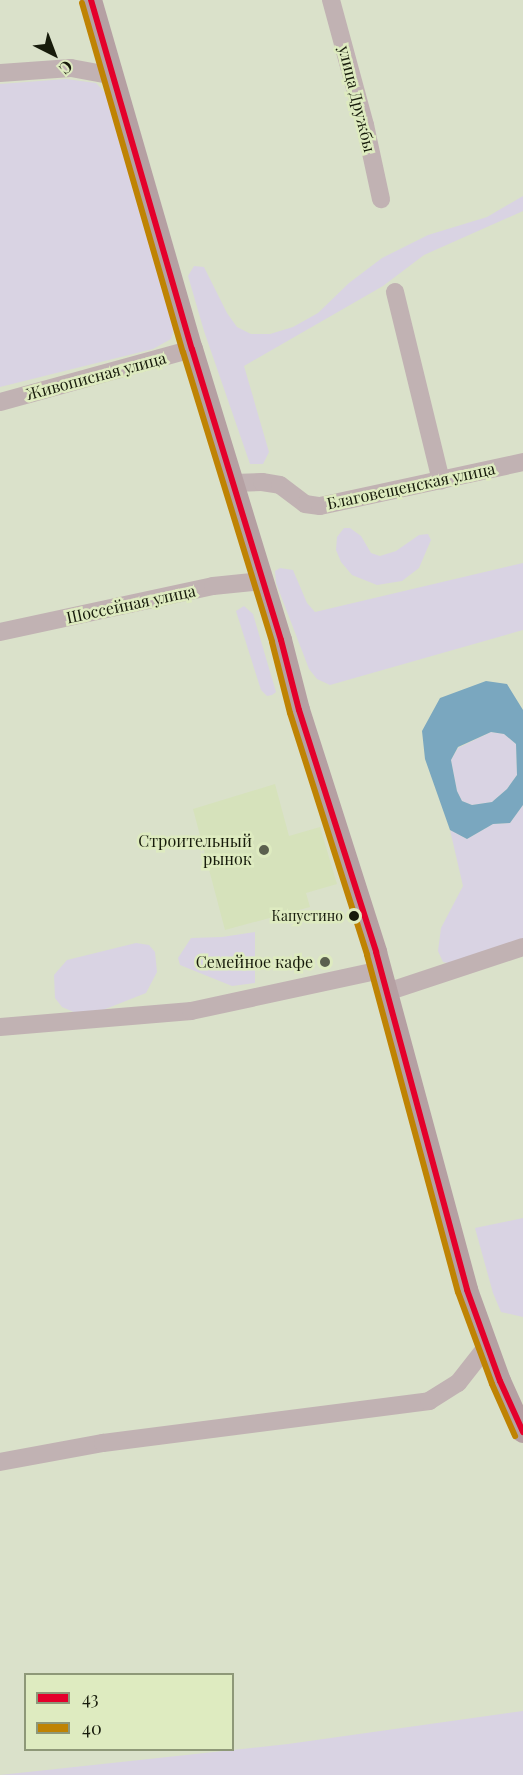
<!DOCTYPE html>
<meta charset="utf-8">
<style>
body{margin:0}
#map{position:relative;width:523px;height:1775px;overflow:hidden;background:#dae1ca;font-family:"Playfair Display",serif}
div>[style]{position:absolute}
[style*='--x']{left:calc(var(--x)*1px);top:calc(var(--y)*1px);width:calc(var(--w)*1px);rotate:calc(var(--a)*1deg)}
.built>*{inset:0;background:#d6e2bb}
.green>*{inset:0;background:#d9d3e3}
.water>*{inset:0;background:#7aa7bf}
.minor>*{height:18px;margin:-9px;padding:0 9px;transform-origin:9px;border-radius:9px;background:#c1b2b3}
.major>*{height:22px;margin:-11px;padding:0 11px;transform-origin:11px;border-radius:11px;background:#b5a0a3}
.bus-1>*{height:6px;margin:-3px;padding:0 3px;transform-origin:3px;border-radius:3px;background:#e4002b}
.bus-2>*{height:6px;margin:-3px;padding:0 3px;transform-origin:3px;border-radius:3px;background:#bf8303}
.dots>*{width:16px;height:16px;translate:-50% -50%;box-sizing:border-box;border:3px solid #deebc0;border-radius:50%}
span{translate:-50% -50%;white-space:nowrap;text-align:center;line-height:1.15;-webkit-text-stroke:5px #deebc0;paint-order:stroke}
.bus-label{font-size:14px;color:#171b0b}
.right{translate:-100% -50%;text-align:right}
.street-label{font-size:16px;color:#171b0b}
.poi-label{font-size:16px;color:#171b0b}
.legend{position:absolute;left:24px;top:1673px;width:210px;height:78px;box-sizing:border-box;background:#deebc0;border:2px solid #8e9878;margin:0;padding:8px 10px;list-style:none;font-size:18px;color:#171b0b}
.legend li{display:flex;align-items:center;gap:12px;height:30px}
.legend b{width:30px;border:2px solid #8e9878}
.north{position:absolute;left:24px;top:24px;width:60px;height:60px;-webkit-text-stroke:4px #deebc0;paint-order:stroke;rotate:138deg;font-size:16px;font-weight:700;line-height:24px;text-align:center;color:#171b0b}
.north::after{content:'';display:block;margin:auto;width:21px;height:27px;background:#171b0b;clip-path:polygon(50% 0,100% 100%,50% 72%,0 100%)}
</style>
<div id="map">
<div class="built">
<i style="clip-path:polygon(275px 784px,289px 836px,320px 827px,337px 884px,306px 893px,310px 907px,225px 930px,193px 809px)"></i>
</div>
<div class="green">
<i style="clip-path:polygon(66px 79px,96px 83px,111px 99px,176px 322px,171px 339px,153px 349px,0 387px,0 84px)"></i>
<i style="clip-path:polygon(523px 196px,523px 211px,424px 255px,383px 286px,244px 366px,269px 452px,263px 464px,250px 464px,204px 331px,188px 276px,194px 266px,204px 267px,227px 313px,237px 327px,251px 334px,270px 334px,293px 327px,318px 313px,349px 283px,382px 258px,428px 235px,487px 217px)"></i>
<i style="clip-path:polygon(344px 528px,350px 528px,361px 536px,371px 553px,380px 556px,396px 551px,419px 535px,428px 534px,431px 540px,419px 568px,402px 581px,377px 585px,352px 575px,341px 562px,336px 550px,337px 537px)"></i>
<i style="clip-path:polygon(523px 563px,523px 630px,330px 685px,317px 679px,309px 669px,276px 583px,275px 571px,280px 568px,293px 570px,307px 603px,315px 612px)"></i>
<i style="clip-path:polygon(244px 606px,253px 614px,276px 692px,272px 695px,267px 696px,261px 690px,236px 611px)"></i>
<i style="clip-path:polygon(491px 732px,504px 734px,516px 744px,517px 775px,507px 789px,492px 802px,472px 805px,462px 801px,457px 791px,451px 760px,458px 748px)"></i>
<i style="clip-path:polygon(523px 805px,523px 939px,452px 964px,443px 962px,438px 951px,441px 928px,463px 886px,450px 830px,467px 839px,493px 824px,510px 823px)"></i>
<i style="clip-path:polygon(255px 932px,255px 983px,232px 986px,180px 965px,178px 958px,191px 938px,222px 937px)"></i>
<i style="clip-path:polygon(136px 943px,149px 945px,155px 952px,157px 972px,146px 993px,103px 1010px,76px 1013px,62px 1007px,55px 998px,54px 975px,67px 960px)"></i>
<i style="clip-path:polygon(523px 1218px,523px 1317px,501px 1312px,493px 1293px,475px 1228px)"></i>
<i style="clip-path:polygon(523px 1711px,523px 1775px,0 1775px,288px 1744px)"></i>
</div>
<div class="water">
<i style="clip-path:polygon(evenodd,486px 681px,507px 684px,523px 710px,523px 805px,510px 823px,493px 824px,467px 839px,450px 830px,425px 759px,422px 731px,440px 698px,486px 681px,491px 732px,504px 734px,516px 744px,517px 775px,507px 789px,492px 802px,472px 805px,462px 801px,457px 791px,451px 760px,458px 747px,491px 732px)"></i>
</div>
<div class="minor">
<i style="--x:331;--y:0;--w:130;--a:74.8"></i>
<i style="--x:365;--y:125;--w:76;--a:77.8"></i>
<i style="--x:0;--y:73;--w:71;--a:-4"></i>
<i style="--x:71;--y:68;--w:44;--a:10.5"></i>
<i style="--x:395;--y:292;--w:194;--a:76.3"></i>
<i style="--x:0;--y:402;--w:199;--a:-15.4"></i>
<i style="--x:234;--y:483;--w:28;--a:-2"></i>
<i style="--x:262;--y:482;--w:18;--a:9"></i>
<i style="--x:280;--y:485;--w:31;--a:37"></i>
<i style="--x:305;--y:504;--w:15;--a:8"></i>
<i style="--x:320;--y:506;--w:208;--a:-12.2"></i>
<i style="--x:0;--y:632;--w:218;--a:-12.2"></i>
<i style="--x:213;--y:586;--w:49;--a:-5.8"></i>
<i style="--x:387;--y:992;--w:143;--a:-18.3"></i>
<i style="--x:0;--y:1027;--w:192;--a:-4.8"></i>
<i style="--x:191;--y:1011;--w:193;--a:-12.2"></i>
<i style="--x:0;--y:1462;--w:105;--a:-10.5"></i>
<i style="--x:103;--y:1443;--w:329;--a:-7.3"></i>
<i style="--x:429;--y:1401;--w:34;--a:-32"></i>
<i style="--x:458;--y:1383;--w:47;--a:-51.9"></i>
</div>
<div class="major">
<i style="--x:91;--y:0;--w:363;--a:73.9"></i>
<i style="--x:192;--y:349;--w:304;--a:73"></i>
<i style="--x:281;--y:640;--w:72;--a:75.6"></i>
<i style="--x:299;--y:710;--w:254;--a:72.3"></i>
<i style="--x:376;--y:952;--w:350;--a:74.9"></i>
<i style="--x:467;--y:1290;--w:97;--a:70.1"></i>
<i style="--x:500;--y:1381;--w:56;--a:65.7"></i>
</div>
<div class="bus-1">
<i style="--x:91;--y:0;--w:363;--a:73.9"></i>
<i style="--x:192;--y:349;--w:304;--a:73"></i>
<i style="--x:281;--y:640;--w:72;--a:75.6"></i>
<i style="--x:299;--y:710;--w:254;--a:72.3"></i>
<i style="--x:376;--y:952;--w:350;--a:74.9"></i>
<i style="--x:467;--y:1290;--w:97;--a:70.1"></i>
<i style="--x:500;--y:1381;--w:56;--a:65.7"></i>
</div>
<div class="bus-2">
<i style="--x:82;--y:3;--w:363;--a:73.9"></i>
<i style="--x:183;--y:352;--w:303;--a:72.9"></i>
<i style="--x:272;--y:642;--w:73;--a:75.8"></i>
<i style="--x:290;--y:713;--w:254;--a:72.3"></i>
<i style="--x:367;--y:955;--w:349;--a:74.9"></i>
<i style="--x:458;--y:1292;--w:98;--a:69.7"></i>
<i style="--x:492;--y:1384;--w:57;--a:66.1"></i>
</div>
<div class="dots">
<i style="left:264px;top:850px;background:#5b604e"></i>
<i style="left:354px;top:916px;background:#171b0b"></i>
<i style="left:325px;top:962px;background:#5b604e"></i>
</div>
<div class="bus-label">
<span class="right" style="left:343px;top:916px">Капустино</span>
</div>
<div class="street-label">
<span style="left:357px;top:99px;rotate:76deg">улица Дружбы</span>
<span style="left:96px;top:376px;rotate:-15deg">Живописная улица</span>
<span style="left:411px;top:486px;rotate:-12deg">Благовещенская улица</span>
<span style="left:131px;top:604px;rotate:-12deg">Шоссейная улица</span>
</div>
<div class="poi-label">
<span class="right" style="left:252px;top:850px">Строительный<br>рынок</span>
<span class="right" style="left:313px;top:962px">Семейное кафе</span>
</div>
<ul class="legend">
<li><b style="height:8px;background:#e4002b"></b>43</li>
<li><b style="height:8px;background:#bf8303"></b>40</li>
</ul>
<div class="north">С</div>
</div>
